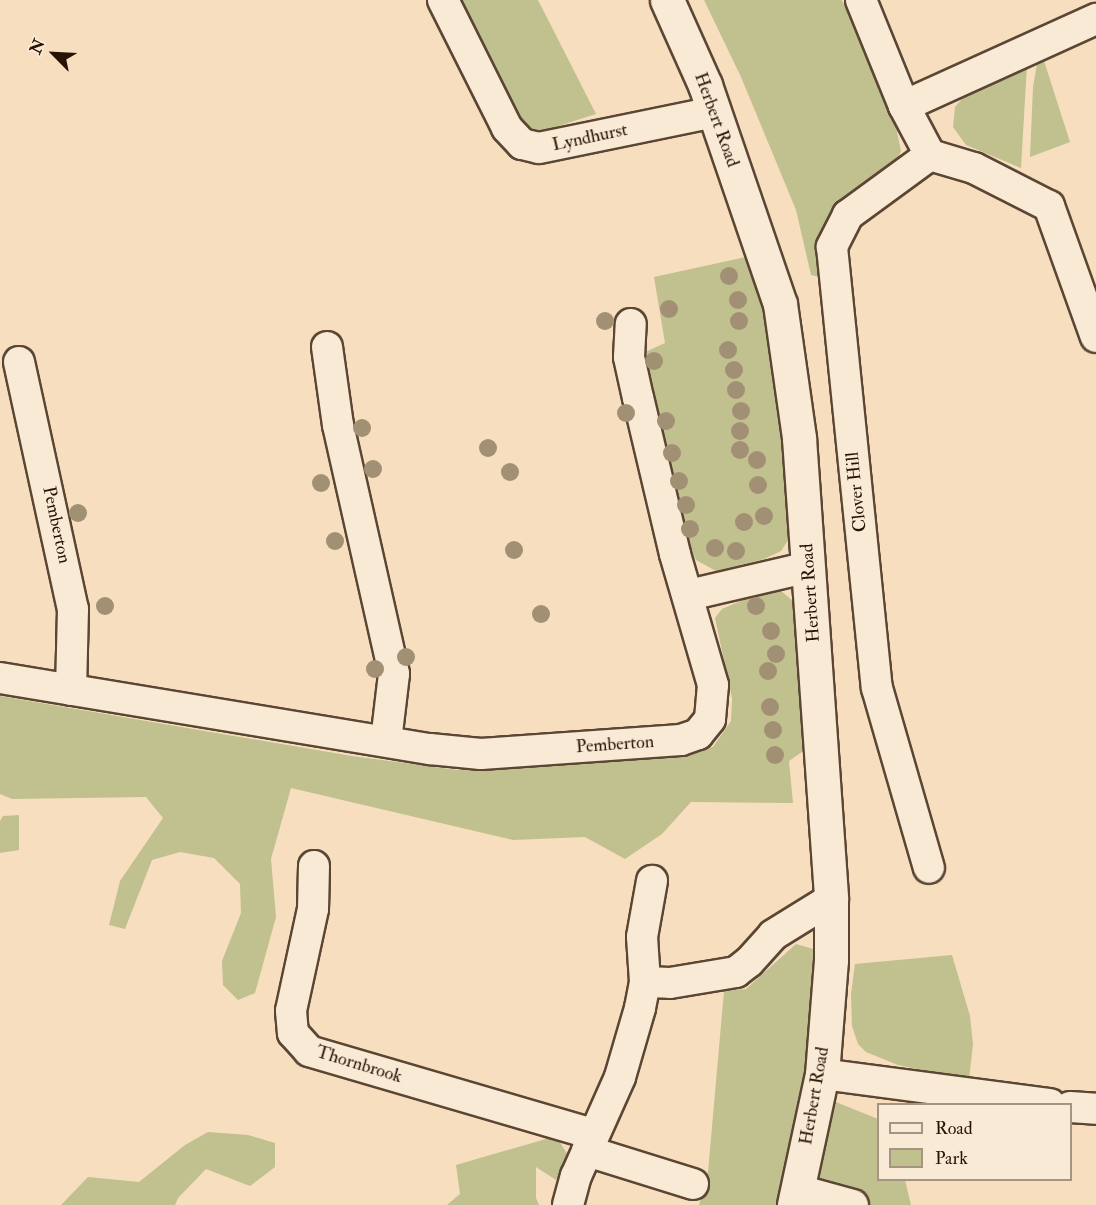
<!DOCTYPE html>
<style>
body{margin:0}
#map{position:relative;width:1096px;height:1205px;overflow:hidden;background:#f6debf;font-family:"IM FELL Double Pica",serif}
div>[style]{position:absolute}
[style*='--x']{left:calc(var(--x)*1px);top:calc(var(--y)*1px);width:calc(var(--w)*1px);rotate:calc(var(--a)*1deg)}
.green>*{inset:0;background:#c1c08f}
.roads{filter:drop-shadow(2px 0 #5b4634) drop-shadow(-2px 0 #5b4634) drop-shadow(0 2px #5b4634) drop-shadow(0 -2px #5b4634)}
.street>*{height:30px;margin:-15px;padding:0 15px;transform-origin:15px;border-radius:15px;background:#f9ead5}
.secondary>*{height:33px;margin:-16.5px;padding:0 16.5px;transform-origin:16.5px;border-radius:16.5px;background:#f9ead5}
.trees>*{width:18px;height:18px;margin:-9px;border-radius:50%;background:#a29074}
span{translate:-50% -50%;white-space:nowrap;text-align:center;line-height:1.15;-webkit-text-stroke:6px #f9ead5;paint-order:stroke}
.street-label{font-size:18px;color:#271306}
.legend{position:absolute;left:877px;top:1103px;width:195px;height:78px;box-sizing:border-box;background:#f9ead5;border:2px solid #a59482;margin:0;padding:8px 10px;list-style:none;font-size:18px;color:#271306}
.legend li{display:flex;align-items:center;gap:12px;height:30px}
.legend b{width:30px;border:2px solid #a59482}
.north{position:absolute;left:24px;top:24px;width:60px;height:60px;-webkit-text-stroke:4px #f9ead5;paint-order:stroke;rotate:294deg;font-size:16px;font-weight:700;line-height:24px;text-align:center;color:#271306}
.north::after{content:'';display:block;margin:auto;width:21px;height:27px;background:#271306;clip-path:polygon(50% 0,100% 100%,50% 72%,0 100%)}
</style>
<div id="map">
<div class="green">
<i style="clip-path:polygon(457px 0,538px 0,596px 114px,546px 130px,534px 131px,522px 124px)"></i>
<i style="clip-path:polygon(704px 0,842px 0,887px 103px,896px 127px,901px 151px,892px 171px,855px 194px,828px 218px,818px 242px,819px 277px,811px 275px,796px 210px,741px 77px)"></i>
<i style="clip-path:polygon(1044px 61px,1070px 142px,1030px 157px,1033px 87px,1037px 64px)"></i>
<i style="clip-path:polygon(1027px 65px,1023px 133px,1021px 168px,966px 145px,953px 127px,955px 107px,962px 99px)"></i>
<i style="clip-path:polygon(755px 255px,764px 286px,792px 514px,791px 536px,781px 551px,764px 559px,716px 571px,696px 560px,684px 535px,641px 354px,665px 343px,654px 277px)"></i>
<i style="clip-path:polygon(774px 591px,781px 591px,798px 605px,812px 745px,789px 761px,793px 803px,691px 802px,662px 834px,625px 859px,585px 837px,513px 840px,291px 788px,271px 859px,276px 917px,255px 993px,238px 1000px,223px 985px,222px 961px,241px 913px,240px 884px,214px 858px,180px 852px,152px 860px,125px 929px,109px 925px,120px 881px,163px 818px,146px 797px,12px 799px,0 794px,0 696px,352px 756px,457px 770px,713px 747px,731px 721px,732px 698px,715px 618px,722px 609px,750px 597px)"></i>
<i style="clip-path:polygon(19px 815px,19px 850px,0 853px,0 821px,3px 816px)"></i>
<i style="clip-path:polygon(796px 944px,817px 950px,831px 1100px,878px 1119px,878px 1180px,905px 1180px,911px 1205px,699px 1205px,708px 1172px,724px 991px,746px 989px)"></i>
<i style="clip-path:polygon(952px 955px,970px 1016px,973px 1044px,969px 1080px,898px 1065px,866px 1052px,858px 1044px,852px 1026px,851px 994px,855px 964px)"></i>
<i style="clip-path:polygon(208px 1132px,248px 1135px,275px 1143px,275px 1167px,250px 1186px,206px 1169px,178px 1198px,175px 1205px,61px 1205px,88px 1177px,139px 1182px,185px 1145px)"></i>
<i style="clip-path:polygon(556px 1136px,569px 1157px,556px 1180px,536px 1167px,536px 1198px,539px 1205px,447px 1205px,460px 1194px,456px 1165px)"></i>
</div>
<div class="roads">
<div class="street">
<i style="--x:443;--y:0;--w:143;--a:63.4"></i>
<i style="--x:507;--y:128;--w:22;--a:47"></i>
<i style="--x:522;--y:144;--w:17;--a:13"></i>
<i style="--x:539;--y:148;--w:179;--a:-11.6"></i>
<i style="--x:861;--y:0;--w:114;--a:67.9"></i>
<i style="--x:904;--y:106;--w:211;--a:-24.4"></i>
<i style="--x:904;--y:106;--w:55;--a:62"></i>
<i style="--x:930;--y:155;--w:102;--a:143.8"></i>
<i style="--x:848;--y:215;--w:36;--a:117"></i>
<i style="--x:832;--y:247;--w:443;--a:84.2"></i>
<i style="--x:877;--y:688;--w:187;--a:73.9"></i>
<i style="--x:930;--y:155;--w:46;--a:16.5"></i>
<i style="--x:974;--y:168;--w:84;--a:26.9"></i>
<i style="--x:1049;--y:206;--w:139;--a:70.3"></i>
<i style="--x:327;--y:347;--w:79;--a:82"></i>
<i style="--x:338;--y:425;--w:255;--a:77.3"></i>
<i style="--x:394;--y:674;--w:67;--a:96.8"></i>
<i style="--x:19;--y:362;--w:253;--a:77.7"></i>
<i style="--x:73;--y:609;--w:81;--a:91.4"></i>
<i style="--x:689;--y:595;--w:123;--a:-13.1"></i>
<i style="--x:0;--y:678;--w:436;--a:9.4"></i>
<i style="--x:430;--y:749;--w:51;--a:5.6"></i>
<i style="--x:481;--y:754;--w:200;--a:-4"></i>
<i style="--x:681;--y:740;--w:18;--a:-19"></i>
<i style="--x:698;--y:734;--w:19;--a:-51"></i>
<i style="--x:710;--y:719;--w:34;--a:-85"></i>
<i style="--x:713;--y:685;--w:136;--a:-106.2"></i>
<i style="--x:675;--y:554;--w:160;--a:-103.3"></i>
<i style="--x:638;--y:398;--w:42;--a:-102.4"></i>
<i style="--x:629;--y:357;--w:33;--a:-87"></i>
<i style="--x:314;--y:866;--w:43;--a:91.3"></i>
<i style="--x:313;--y:909;--w:104;--a:102.2"></i>
<i style="--x:291;--y:1011;--w:22;--a:85"></i>
<i style="--x:293;--y:1033;--w:24;--a:48"></i>
<i style="--x:309;--y:1051;--w:296;--a:16.3"></i>
<i style="--x:645;--y:982;--w:25;--a:2"></i>
<i style="--x:670;--y:983;--w:67;--a:-9.5"></i>
<i style="--x:736;--y:972;--w:16;--a:-38"></i>
<i style="--x:749;--y:962;--w:36;--a:-48"></i>
<i style="--x:773;--y:935;--w:68;--a:-31.8"></i>
<i style="--x:822;--y:1074;--w:230;--a:7.5"></i>
<i style="--x:1070;--y:1107;--w:26;--a:4"></i>
<i style="--x:587;--y:1151;--w:111;--a:17.3"></i>
<i style="--x:798;--y:1190;--w:57;--a:15.3"></i>
<i style="--x:568;--y:1205;--w:30;--a:-75"></i>
<i style="--x:576;--y:1176;--w:108;--a:-66"></i>
<i style="--x:620;--y:1077;--w:72;--a:-73.8"></i>
<i style="--x:640;--y:1008;--w:26;--a:-79"></i>
<i style="--x:645;--y:982;--w:45;--a:-93.8"></i>
<i style="--x:642;--y:937;--w:57;--a:-79.9"></i>
</div>
<div class="secondary">
<i style="--x:667;--y:0;--w:93;--a:65.9"></i>
<i style="--x:705;--y:85;--w:231;--a:71.1"></i>
<i style="--x:780;--y:304;--w:135;--a:81.9"></i>
<i style="--x:799;--y:438;--w:462;--a:86"></i>
<i style="--x:831;--y:899;--w:61;--a:90"></i>
<i style="--x:831;--y:960;--w:114;--a:94.5"></i>
<i style="--x:822;--y:1074;--w:134;--a:102.1"></i>
</div>
</div>
<div class="trees">
<i style="left:729px;top:276px"></i>
<i style="left:738px;top:300px"></i>
<i style="left:669px;top:309px"></i>
<i style="left:605px;top:321px"></i>
<i style="left:739px;top:321px"></i>
<i style="left:728px;top:350px"></i>
<i style="left:654px;top:361px"></i>
<i style="left:734px;top:370px"></i>
<i style="left:736px;top:390px"></i>
<i style="left:741px;top:411px"></i>
<i style="left:626px;top:413px"></i>
<i style="left:666px;top:421px"></i>
<i style="left:362px;top:428px"></i>
<i style="left:740px;top:431px"></i>
<i style="left:488px;top:448px"></i>
<i style="left:740px;top:450px"></i>
<i style="left:672px;top:453px"></i>
<i style="left:757px;top:460px"></i>
<i style="left:373px;top:469px"></i>
<i style="left:510px;top:472px"></i>
<i style="left:679px;top:481px"></i>
<i style="left:321px;top:483px"></i>
<i style="left:758px;top:485px"></i>
<i style="left:686px;top:505px"></i>
<i style="left:78px;top:513px"></i>
<i style="left:764px;top:516px"></i>
<i style="left:744px;top:522px"></i>
<i style="left:690px;top:529px"></i>
<i style="left:335px;top:541px"></i>
<i style="left:715px;top:548px"></i>
<i style="left:514px;top:550px"></i>
<i style="left:736px;top:551px"></i>
<i style="left:105px;top:606px"></i>
<i style="left:756px;top:606px"></i>
<i style="left:541px;top:614px"></i>
<i style="left:771px;top:631px"></i>
<i style="left:776px;top:654px"></i>
<i style="left:406px;top:657px"></i>
<i style="left:375px;top:669px"></i>
<i style="left:768px;top:671px"></i>
<i style="left:770px;top:707px"></i>
<i style="left:773px;top:730px"></i>
<i style="left:775px;top:755px"></i>
</div>
<div class="street-label">
<span style="left:716px;top:120px;rotate:70deg">Herbert Road</span>
<span style="left:590px;top:138px;rotate:-12deg">Lyndhurst</span>
<span style="left:857px;top:492px;rotate:-96deg">Clover Hill</span>
<span style="left:56px;top:525px;rotate:78deg">Pemberton</span>
<span style="left:811px;top:593px;rotate:-94deg">Herbert Road</span>
<span style="left:615px;top:745px;rotate:-4deg">Pemberton</span>
<span style="left:359px;top:1065px;rotate:17deg">Thornbrook</span>
<span style="left:815px;top:1096px;rotate:-80deg">Herbert Road</span>
</div>
<ul class="legend">
<li><b style="height:8px;background:#f9ead5"></b>Road</li>
<li><b style="height:16px;background:#c1c08f"></b>Park</li>
</ul>
<div class="north">N</div>
</div>
